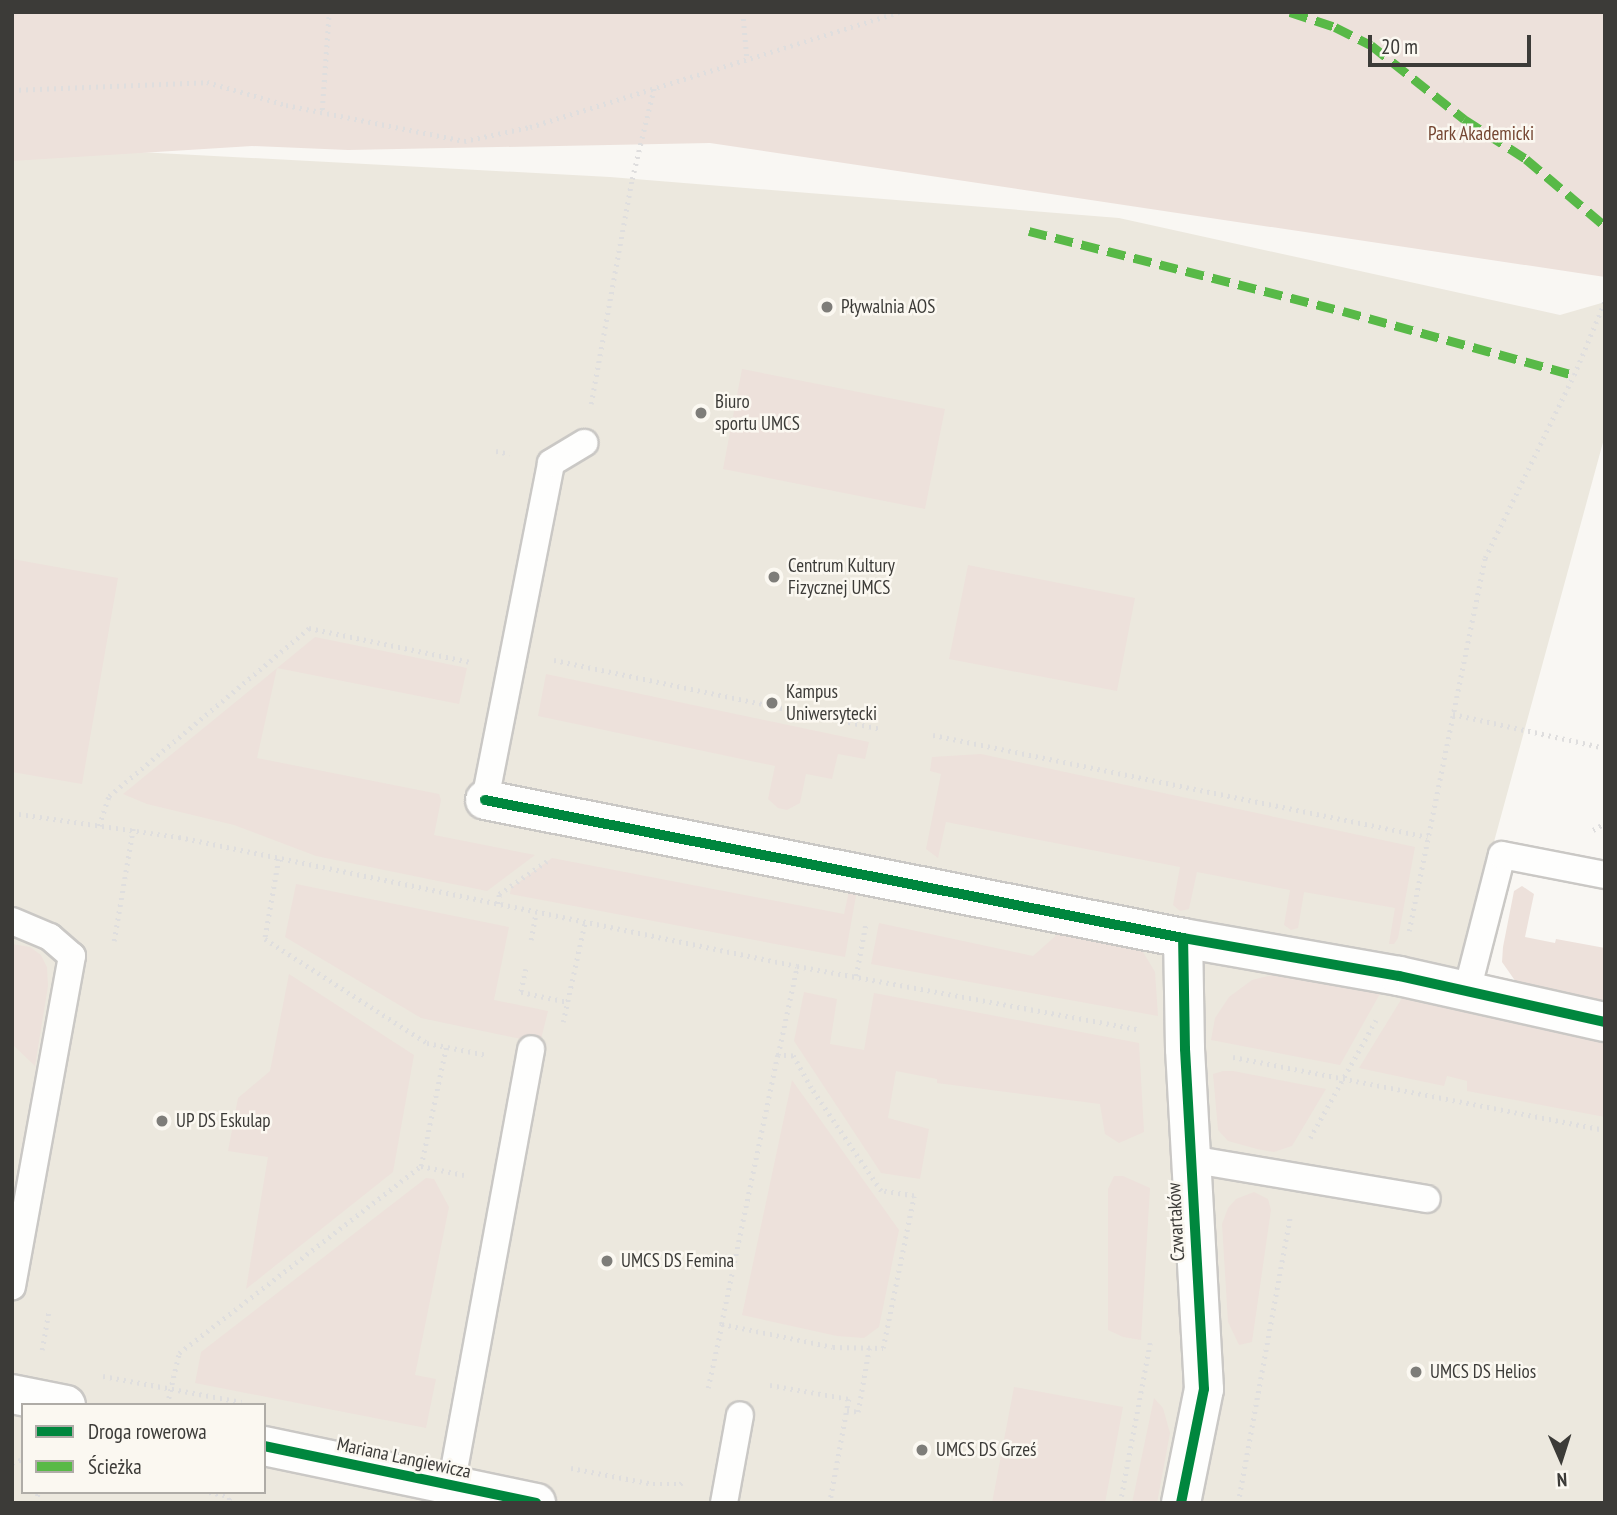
<!DOCTYPE html>
<meta charset="utf-8">
<style>
body{margin:0}
#map{position:relative;width:1617px;height:1515px;overflow:hidden;background:#f9f7f3;font-family:"PT Sans Narrow",sans-serif}
div>[style]{position:absolute}
[style*='--x']{left:calc(var(--x)*1px);top:calc(var(--y)*1px);width:calc(var(--w)*1px);rotate:calc(var(--a)*1deg)}
.built>*{inset:0;background:#ece8de}
.green>*{inset:0;background:#ede1db}
.path>*{height:4.5px;margin-top:-2.25px;transform-origin:0;background:repeating-linear-gradient(90deg,#dfdede 0 2px,transparent 0 7px)}
.roads{filter:drop-shadow(2px 0 #cac8c5) drop-shadow(-2px 0 #cac8c5) drop-shadow(0 2px #cac8c5) drop-shadow(0 -2px #cac8c5)}
.service>*{height:26px;margin:-13px;padding:0 13px;transform-origin:13px;border-radius:13px;background:#fefefd}
.minor>*{height:38px;margin:-19px;padding:0 19px;transform-origin:19px;border-radius:19px;background:#fefefd}
.quiet>*{height:9px;margin-top:-4.5px;transform-origin:0;background:repeating-linear-gradient(90deg,#58b947 0 18px,transparent 0 27px)}
.cycleway>*{height:10px;margin:-5px;padding:0 5px;transform-origin:5px;border-radius:5px;background:#00873e}
.dots>*{width:19px;height:19px;translate:-50% -50%;box-sizing:border-box;border:4px solid #fbf8f1;border-radius:50%}
span{translate:-50% -50%;white-space:nowrap;text-align:center;line-height:1.15;-webkit-text-stroke:5px #fbf8f1;paint-order:stroke}
.park-label{font-size:19px;color:#754632}
.poi-label{font-size:19px;color:#3c3b38}
.left{translate:0 -50%;text-align:left}
.street-label{font-size:19px;color:#3c3b38}
.frame{position:absolute;inset:0;border:14px solid #3c3b38;pointer-events:none}
.legend{position:absolute;left:21px;top:1403px;width:245px;height:91px;box-sizing:border-box;background:#fbf8f1;border:2px solid #afaca7;margin:0;padding:9px 12px;list-style:none;font-size:21px;color:#3c3b38}
.legend li{display:flex;align-items:center;gap:14px;height:35px}
.legend b{width:35px;border:2px solid #afaca7}
.north{position:absolute;left:1526px;top:1424px;width:70px;height:70px;-webkit-text-stroke:5px #fbf8f1;paint-order:stroke;rotate:177deg;font-size:19px;font-weight:700;line-height:28px;text-align:center;color:#3c3b38}
.north::after{content:'';display:block;margin:auto;width:24px;height:32px;background:#3c3b38;clip-path:polygon(50% 0,100% 100%,50% 72%,0 100%)}
.scale{position:absolute;left:1368px;top:35px;width:163px;height:32px;box-sizing:border-box;border:4px solid #3c3b38;border-top:0;padding-left:9px;font-size:21px;line-height:24px;white-space:nowrap;color:#3c3b38;-webkit-text-stroke:5px #fbf8f1;paint-order:stroke}
</style>
<div id="map">
<div class="built">
<i style="clip-path:polygon(evenodd,139px 152px,610px 177px,1119px 218px,1560px 315px,1605px 302px,1605px 435px,1459px 970px,1605px 1062px,1605px 1503px,12px 1503px,12px 160px,139px 152px,23px 1405px,264px 1405px,264px 1492px,23px 1492px,23px 1405px)"></i>
</div>
<div class="green">
<i style="clip-path:polygon(12px 12px,1605px 12px,1605px 277px,710px 143px,348px 150px,252px 146px,12px 161px)"></i>
<i style="clip-path:polygon(742px 369px,945px 409px,925px 509px,723px 469px)"></i>
<i style="clip-path:polygon(12px 559px,118px 578px,82px 784px,12px 772px)"></i>
<i style="clip-path:polygon(968px 565px,1135px 598px,1117px 691px,949px 659px)"></i>
<i style="clip-path:polygon(315px 637px,467px 668px,459px 704px,277px 668px,257px 758px,439px 794px,441px 800px,434px 835px,535px 855px,487px 891px,316px 856px,234px 825px,147px 804px,123px 794px)"></i>
<i style="clip-path:polygon(546px 674px,869px 742px,865px 759px,838px 754px,832px 779px,806px 774px,800px 803px,787px 810px,778px 808px,768px 799px,775px 766px,538px 716px)"></i>
<i style="clip-path:polygon(981px 754px,1415px 847px,1398px 938px,1394px 944px,1389px 944px,1395px 908px,1304px 892px,1298px 928px,1291px 930px,1284px 925px,1290px 890px,1197px 872px,1189px 909px,1180px 911px,1173px 905px,1180px 867px,946px 822px,938px 858px,926px 849px,941px 774px,930px 771px,932px 757px)"></i>
<i style="clip-path:polygon(552px 858px,844px 914px,852px 877px,859px 879px,845px 957px,510px 894px,511px 888px)"></i>
<i style="clip-path:polygon(296px 884px,509px 927px,494px 1000px,548px 1011px,540px 1043px,421px 1018px,285px 937px)"></i>
<i style="clip-path:polygon(1522px 886px,1534px 894px,1525px 937px,1555px 943px,1556px 939px,1605px 948px,1605px 1003px,1518px 985px,1509px 972px,1502px 962px,1503px 947px,1514px 891px)"></i>
<i style="clip-path:polygon(879px 923px,1033px 956px,1060px 932px,1126px 942px,1143px 952px,1155px 972px,1158px 1016px,871px 964px)"></i>
<i style="clip-path:polygon(12px 944px,30px 947px,41px 955px,47px 967px,48px 986px,35px 1066px,12px 1044px)"></i>
<i style="clip-path:polygon(1280px 973px,1381px 992px,1340px 1065px,1211px 1040px,1215px 1018px,1229px 997px,1252px 980px)"></i>
<i style="clip-path:polygon(289px 974px,414px 1055px,393px 1172px,246px 1289px,268px 1157px,228px 1151px,238px 1098px,270px 1071px)"></i>
<i style="clip-path:polygon(804px 992px,837px 999px,830px 1044px,864px 1050px,874px 993px,1139px 1043px,1144px 1132px,1119px 1143px,1105px 1134px,1100px 1104px,937px 1083px,937px 1079px,896px 1071px,888px 1118px,929px 1129px,920px 1179px,881px 1173px,794px 1041px)"></i>
<i style="clip-path:polygon(1402px 998px,1605px 1037px,1605px 1117px,1467px 1091px,1467px 1081px,1447px 1076px,1444px 1086px,1359px 1068px)"></i>
<i style="clip-path:polygon(1223px 1071px,1233px 1071px,1326px 1089px,1292px 1146px,1274px 1152px,1257px 1149px,1228px 1141px,1218px 1130px,1213px 1074px)"></i>
<i style="clip-path:polygon(792px 1080px,899px 1230px,879px 1327px,864px 1338px,837px 1336px,742px 1315px)"></i>
<i style="clip-path:polygon(1114px 1176px,1123px 1176px,1150px 1188px,1141px 1340px,1123px 1337px,1108px 1330px,1108px 1189px)"></i>
<i style="clip-path:polygon(426px 1178px,434px 1179px,449px 1207px,415px 1375px,436px 1379px,426px 1428px,195px 1383px,201px 1352px)"></i>
<i style="clip-path:polygon(1254px 1192px,1268px 1199px,1271px 1210px,1252px 1342px,1239px 1345px,1228px 1322px,1222px 1224px,1228px 1208px,1236px 1199px)"></i>
<i style="clip-path:polygon(1014px 1387px,1123px 1407px,1105px 1503px,992px 1503px)"></i>
<i style="clip-path:polygon(1154px 1398px,1163px 1408px,1170px 1433px,1157px 1503px,1132px 1503px)"></i>
</div>
<div class="path">
<i style="--x:743;--y:12;--w:46;--a:85"></i>
<i style="--x:12;--y:90;--w:195;--a:-2.3"></i>
<i style="--x:207;--y:82;--w:82;--a:16.2"></i>
<i style="--x:286;--y:105;--w:182;--a:11.4"></i>
<i style="--x:464;--y:141;--w:67;--a:-12"></i>
<i style="--x:530;--y:127;--w:387;--a:-17.3"></i>
<i style="--x:322;--y:110;--w:98;--a:-85.9"></i>
<i style="--x:591;--y:404;--w:229;--a:-79.7"></i>
<i style="--x:632;--y:179;--w:94;--a:-76.4"></i>
<i style="--x:496;--y:451;--w:14;--a:12"></i>
<i style="--x:554;--y:660;--w:334;--a:11.9"></i>
<i style="--x:1453;--y:714;--w:156;--a:12.6"></i>
<i style="--x:933;--y:735;--w:505;--a:11.64"></i>
<i style="--x:12;--y:813;--w:169;--a:8.2"></i>
<i style="--x:179;--y:837;--w:631;--a:11.79"></i>
<i style="--x:797;--y:966;--w:347;--a:10.5"></i>
<i style="--x:99;--y:826;--w:32;--a:-72"></i>
<i style="--x:109;--y:796;--w:261;--a:-40"></i>
<i style="--x:309;--y:628;--w:165;--a:11.9"></i>
<i style="--x:1593;--y:830;--w:14;--a:-30"></i>
<i style="--x:279;--y:859;--w:81;--a:99.9"></i>
<i style="--x:265;--y:939;--w:193;--a:32.7"></i>
<i style="--x:427;--y:1043;--w:61;--a:11.3"></i>
<i style="--x:498;--y:904;--w:10;--a:-84"></i>
<i style="--x:499;--y:894;--w:58;--a:-34.5"></i>
<i style="--x:1409;--y:931;--w:381;--a:-78.5"></i>
<i style="--x:1485;--y:558;--w:203;--a:-64.1"></i>
<i style="--x:1574;--y:375;--w:80;--a:-67.3"></i>
<i style="--x:531;--y:940;--w:28;--a:-80"></i>
<i style="--x:114;--y:941;--w:114;--a:-80.4"></i>
<i style="--x:526;--y:969;--w:24;--a:102"></i>
<i style="--x:521;--y:992;--w:48;--a:12"></i>
<i style="--x:856;--y:976;--w:55;--a:-79.5"></i>
<i style="--x:563;--y:1022;--w:102;--a:-77.6"></i>
<i style="--x:778;--y:1055;--w:275;--a:101.8"></i>
<i style="--x:722;--y:1324;--w:113;--a:11.7"></i>
<i style="--x:833;--y:1347;--w:50;--a:1.1"></i>
<i style="--x:883;--y:1348;--w:155;--a:-78.5"></i>
<i style="--x:914;--y:1196;--w:33;--a:-171"></i>
<i style="--x:881;--y:1191;--w:125;--a:-124.2"></i>
<i style="--x:811;--y:1088;--w:37;--a:-119"></i>
<i style="--x:793;--y:1056;--w:15;--a:-176"></i>
<i style="--x:778;--y:1055;--w:91;--a:-77.9"></i>
<i style="--x:1233;--y:1057;--w:379;--a:11.1"></i>
<i style="--x:1310;--y:1138;--w:135;--a:-60.8"></i>
<i style="--x:421;--y:1166;--w:44;--a:11.8"></i>
<i style="--x:42;--y:1350;--w:41;--a:-80.1"></i>
<i style="--x:103;--y:1376;--w:141;--a:10.6"></i>
<i style="--x:770;--y:1385;--w:80;--a:10"></i>
<i style="--x:849;--y:1399;--w:106;--a:100.4"></i>
<i style="--x:708;--y:1388;--w:66;--a:-77.7"></i>
<i style="--x:167;--y:1405;--w:53;--a:-77"></i>
<i style="--x:179;--y:1353;--w:306;--a:-37.7"></i>
<i style="--x:421;--y:1166;--w:122;--a:-78.1"></i>
<i style="--x:847;--y:1410;--w:11;--a:10"></i>
<i style="--x:858;--y:1412;--w:65;--a:-80.2"></i>
<i style="--x:12;--y:1463;--w:12;--a:-20"></i>
<i style="--x:571;--y:1468;--w:84;--a:11"></i>
<i style="--x:653;--y:1484;--w:27;--a:0"></i>
<i style="--x:680;--y:1484;--w:6;--a:-39"></i>
<i style="--x:209;--y:1492;--w:21;--a:11"></i>
<i style="--x:229;--y:1500;--w:8;--a:-83"></i>
<i style="--x:36;--y:1503;--w:11;--a:-80"></i>
<i style="--x:1120;--y:1503;--w:164;--a:-79.4"></i>
<i style="--x:1238;--y:1503;--w:292;--a:-79.7"></i>
</div>
<div class="roads">
<div class="service">
<i style="--x:485;--y:800;--w:343;--a:-78.9"></i>
<i style="--x:551;--y:463;--w:39;--a:-31"></i>
<i style="--x:12;--y:921;--w:41;--a:22.8"></i>
<i style="--x:50;--y:937;--w:29;--a:41"></i>
<i style="--x:72;--y:956;--w:336;--a:100.3"></i>
<i style="--x:1467;--y:991;--w:140;--a:-75.6"></i>
<i style="--x:1502;--y:855;--w:105;--a:11"></i>
<i style="--x:1190;--y:1159;--w:240;--a:9.6"></i>
<i style="--x:451;--y:1486;--w:444;--a:-79.6"></i>
<i style="--x:724;--y:1503;--w:89;--a:-79.7"></i>
</div>
<div class="minor">
<i style="--x:485;--y:800;--w:712;--a:11.18"></i>
<i style="--x:1183;--y:938;--w:219;--a:10"></i>
<i style="--x:1399;--y:976;--w:211;--a:12.6"></i>
<i style="--x:12;--y:1394;--w:55;--a:11.5"></i>
<i style="--x:264;--y:1446;--w:278;--a:11.8"></i>
<i style="--x:1181;--y:1503;--w:116;--a:-78.6"></i>
<i style="--x:1204;--y:1389;--w:341;--a:-93.2"></i>
<i style="--x:1185;--y:1049;--w:111;--a:-91"></i>
</div>
</div>
<div class="quiet">
<i style="--x:1290;--y:12;--w:47;--a:18.4"></i>
<i style="--x:1335;--y:27;--w:40;--a:26.6"></i>
<i style="--x:1371;--y:45;--w:119;--a:38.5"></i>
<i style="--x:1464;--y:119;--w:74;--a:32.8"></i>
<i style="--x:1526;--y:159;--w:104;--a:40.3"></i>
<i style="--x:1029;--y:231;--w:324;--a:14.3"></i>
<i style="--x:1343;--y:311;--w:240;--a:15.5"></i>
</div>
<div class="cycleway">
<i style="--x:485;--y:800;--w:712;--a:11.18"></i>
<i style="--x:1183;--y:938;--w:219;--a:10"></i>
<i style="--x:1399;--y:976;--w:211;--a:12.6"></i>
<i style="--x:264;--y:1446;--w:278;--a:11.8"></i>
<i style="--x:1181;--y:1503;--w:116;--a:-78.6"></i>
<i style="--x:1204;--y:1389;--w:341;--a:-93.2"></i>
<i style="--x:1185;--y:1049;--w:111;--a:-91"></i>
</div>
<div class="dots">
<i style="left:827px;top:307px;background:#7e7d79"></i>
<i style="left:701px;top:413px;background:#7e7d79"></i>
<i style="left:774px;top:577px;background:#7e7d79"></i>
<i style="left:772px;top:703px;background:#7e7d79"></i>
<i style="left:162px;top:1121px;background:#7e7d79"></i>
<i style="left:607px;top:1261px;background:#7e7d79"></i>
<i style="left:1416px;top:1372px;background:#7e7d79"></i>
<i style="left:922px;top:1450px;background:#7e7d79"></i>
</div>
<div class="park-label">
<span style="left:1481px;top:134px">Park Akademicki</span>
</div>
<div class="poi-label">
<span class="left" style="left:841px;top:307px">Pływalnia AOS</span>
<span class="left" style="left:715px;top:413px">Biuro<br>sportu UMCS</span>
<span class="left" style="left:788px;top:577px">Centrum Kultury<br>Fizycznej UMCS</span>
<span class="left" style="left:786px;top:703px">Kampus<br>Uniwersytecki</span>
<span class="left" style="left:176px;top:1121px">UP DS Eskulap</span>
<span class="left" style="left:621px;top:1261px">UMCS DS Femina</span>
<span class="left" style="left:1430px;top:1372px">UMCS DS Helios</span>
<span class="left" style="left:936px;top:1450px">UMCS DS Grześ</span>
</div>
<div class="street-label">
<span style="left:1176px;top:1222px;rotate:-93deg">Czwartaków</span>
<span style="left:404px;top:1458px;rotate:12deg">Mariana Langiewicza</span>
</div>
<div class="frame"></div>
<ul class="legend">
<li><b style="height:9px;background:#00873e"></b>Droga rowerowa</li>
<li><b style="height:9px;background:#58b947"></b>Ścieżka</li>
</ul>
<div class="north">N</div>
<div class="scale">20 m</div>
</div>
